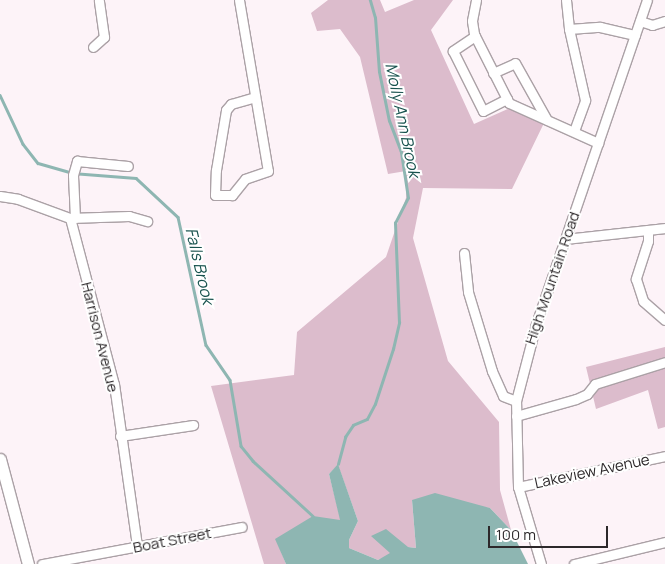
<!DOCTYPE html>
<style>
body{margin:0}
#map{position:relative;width:665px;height:564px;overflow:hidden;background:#fdf3f8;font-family:Manrope,sans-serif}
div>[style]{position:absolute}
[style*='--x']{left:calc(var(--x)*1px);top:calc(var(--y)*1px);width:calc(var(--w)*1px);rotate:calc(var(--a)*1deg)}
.green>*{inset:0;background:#dcbccc}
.water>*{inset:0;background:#8eb6b2}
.stream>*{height:2.5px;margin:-1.25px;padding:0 1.25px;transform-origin:1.25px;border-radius:1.25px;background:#8eb6b2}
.roads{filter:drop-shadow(1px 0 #aba1a6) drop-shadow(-1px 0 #aba1a6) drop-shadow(0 1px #aba1a6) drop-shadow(0 -1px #aba1a6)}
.minor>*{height:9px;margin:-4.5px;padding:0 4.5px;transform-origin:4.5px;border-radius:4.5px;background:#fff}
.major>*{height:11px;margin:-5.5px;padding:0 5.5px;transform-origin:5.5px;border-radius:5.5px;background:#fff}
span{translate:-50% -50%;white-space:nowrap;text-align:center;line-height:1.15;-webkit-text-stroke:4px #fff;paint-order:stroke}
.street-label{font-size:15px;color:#2c282a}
.water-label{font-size:16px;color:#18524e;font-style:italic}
.scale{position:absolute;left:488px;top:526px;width:120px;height:22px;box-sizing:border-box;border:2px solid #2c282a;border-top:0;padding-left:6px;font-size:15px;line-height:18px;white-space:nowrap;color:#2c282a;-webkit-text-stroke:4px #fff;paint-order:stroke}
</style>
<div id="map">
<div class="green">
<i style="clip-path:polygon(328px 0,380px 0,385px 12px,414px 0,453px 0,431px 30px,474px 124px,512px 107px,544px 123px,512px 189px,423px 188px,413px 238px,448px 361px,499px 422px,500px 490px,511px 530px,490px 508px,412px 500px,416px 548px,408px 547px,378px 560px,349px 548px,349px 540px,358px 521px,338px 465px,329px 474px,341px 521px,276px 539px,286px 564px,264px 564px,211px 386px,294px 375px,297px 332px,386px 257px,406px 198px,406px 171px,388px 174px,360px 57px,340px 29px,317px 31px,311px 13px)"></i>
<i style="clip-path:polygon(665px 347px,665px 427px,658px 429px,648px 390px,596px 409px,586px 367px)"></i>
</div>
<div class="water">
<i style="clip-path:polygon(338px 464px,358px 521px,349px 540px,349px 548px,378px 560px,390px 553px,371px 536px,386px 529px,408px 547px,416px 548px,412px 500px,435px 493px,490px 508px,511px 530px,528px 564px,286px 564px,275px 539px,313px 516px,340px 520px,329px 474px)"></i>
</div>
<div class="stream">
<i style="--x:0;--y:95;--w:54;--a:64.9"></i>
<i style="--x:23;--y:144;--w:24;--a:52"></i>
<i style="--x:38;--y:163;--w:35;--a:16"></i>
<i style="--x:72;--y:173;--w:64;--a:4.5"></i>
<i style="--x:136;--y:178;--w:57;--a:42.9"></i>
<i style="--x:178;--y:217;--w:131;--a:77.7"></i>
<i style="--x:206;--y:345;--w:42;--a:55.6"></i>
<i style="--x:230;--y:380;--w:67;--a:80.5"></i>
<i style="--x:241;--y:446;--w:19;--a:51"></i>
<i style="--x:253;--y:461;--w:81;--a:42.5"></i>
<i style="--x:338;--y:464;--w:28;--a:-75"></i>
<i style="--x:345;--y:437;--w:14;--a:-56"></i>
<i style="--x:353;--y:425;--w:15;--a:-23"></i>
<i style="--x:367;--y:419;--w:17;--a:-62"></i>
<i style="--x:375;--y:404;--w:58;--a:-71.9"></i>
<i style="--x:393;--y:349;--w:27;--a:-77"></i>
<i style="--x:399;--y:323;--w:100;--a:-92.3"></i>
<i style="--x:395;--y:223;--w:28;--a:-63"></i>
<i style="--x:408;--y:198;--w:47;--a:-98.7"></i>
<i style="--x:401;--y:152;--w:33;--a:-111"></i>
<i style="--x:389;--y:121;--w:50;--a:-101.5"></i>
<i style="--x:379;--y:72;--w:54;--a:-94.2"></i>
<i style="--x:375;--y:18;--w:19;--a:-106"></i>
</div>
<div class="roads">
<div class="minor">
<i style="--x:239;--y:0;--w:173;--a:80.4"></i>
<i style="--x:268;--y:171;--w:24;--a:161"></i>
<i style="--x:245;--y:179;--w:21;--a:129"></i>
<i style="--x:232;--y:195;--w:17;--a:180"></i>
<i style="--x:215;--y:195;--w:25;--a:-88"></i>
<i style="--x:216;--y:170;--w:61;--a:-80.5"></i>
<i style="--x:226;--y:110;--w:8;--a:-50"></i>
<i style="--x:231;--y:104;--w:25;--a:-16"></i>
<i style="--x:476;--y:0;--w:21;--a:101"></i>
<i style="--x:472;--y:21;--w:13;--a:81"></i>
<i style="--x:474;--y:34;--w:77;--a:63.1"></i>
<i style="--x:509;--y:103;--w:98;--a:24.2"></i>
<i style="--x:566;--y:0;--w:29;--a:84"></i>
<i style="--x:640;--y:21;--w:13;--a:18"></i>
<i style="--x:652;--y:25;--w:14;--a:-17"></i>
<i style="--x:475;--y:36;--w:27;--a:146"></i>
<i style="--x:453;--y:51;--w:67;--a:63.4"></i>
<i style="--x:483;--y:111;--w:27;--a:-27"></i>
<i style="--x:93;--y:47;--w:15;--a:-42"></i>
<i style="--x:104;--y:37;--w:37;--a:-98"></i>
<i style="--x:493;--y:73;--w:24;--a:-24"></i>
<i style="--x:515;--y:63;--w:65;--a:60.7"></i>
<i style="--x:574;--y:131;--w:33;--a:-70"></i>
<i style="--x:585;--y:100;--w:73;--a:-102.7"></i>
<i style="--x:569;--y:29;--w:31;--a:-4"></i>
<i style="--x:600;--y:27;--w:36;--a:13"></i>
<i style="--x:0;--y:196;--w:18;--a:9"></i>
<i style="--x:18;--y:199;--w:55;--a:20.1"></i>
<i style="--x:70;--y:218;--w:59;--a:-1.9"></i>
<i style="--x:129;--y:216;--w:19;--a:16"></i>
<i style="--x:70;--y:218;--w:172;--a:75.2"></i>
<i style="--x:114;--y:384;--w:164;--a:81.9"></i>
<i style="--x:75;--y:218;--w:43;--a:-92.7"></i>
<i style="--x:73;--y:175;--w:15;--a:-74"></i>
<i style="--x:77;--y:161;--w:51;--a:5.6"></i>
<i style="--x:648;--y:230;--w:11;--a:90"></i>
<i style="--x:648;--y:241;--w:40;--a:108"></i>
<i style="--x:636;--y:279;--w:23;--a:72"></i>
<i style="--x:643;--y:301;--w:29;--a:41"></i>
<i style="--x:565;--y:239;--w:101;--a:-6.3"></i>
<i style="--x:464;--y:253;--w:39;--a:84"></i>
<i style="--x:468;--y:292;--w:83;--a:73.1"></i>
<i style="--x:492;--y:371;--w:27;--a:66"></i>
<i style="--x:503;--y:396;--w:14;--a:21"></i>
<i style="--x:516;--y:416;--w:62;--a:-15.8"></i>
<i style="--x:576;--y:399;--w:12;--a:-24"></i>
<i style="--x:587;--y:394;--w:13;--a:-51"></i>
<i style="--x:595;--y:384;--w:73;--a:-17.4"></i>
<i style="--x:120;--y:436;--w:74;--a:-8.6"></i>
<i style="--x:518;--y:487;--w:150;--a:-11.9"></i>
<i style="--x:42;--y:564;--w:203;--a:-10.5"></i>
<i style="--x:541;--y:564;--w:80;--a:-106.6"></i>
<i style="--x:518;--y:487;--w:86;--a:-91.3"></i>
<i style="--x:516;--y:401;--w:80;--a:-75.4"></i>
<i style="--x:536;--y:324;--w:342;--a:-71.1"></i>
<i style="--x:574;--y:564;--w:94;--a:-13.6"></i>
</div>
<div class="major">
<i style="--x:0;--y:459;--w:109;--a:75.1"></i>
</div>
</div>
<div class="street-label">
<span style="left:552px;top:278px;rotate:-71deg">High Mountain Road</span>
<span style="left:100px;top:337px;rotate:76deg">Harrison Avenue</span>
<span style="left:592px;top:471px;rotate:-12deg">Lakeview Avenue</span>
<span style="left:172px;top:540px;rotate:-11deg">Boat Street</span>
</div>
<div class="water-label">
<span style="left:403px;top:120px;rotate:78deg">Molly Ann Brook</span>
<span style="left:200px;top:266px;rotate:77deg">Falls Brook</span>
</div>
<div class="scale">100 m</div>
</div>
